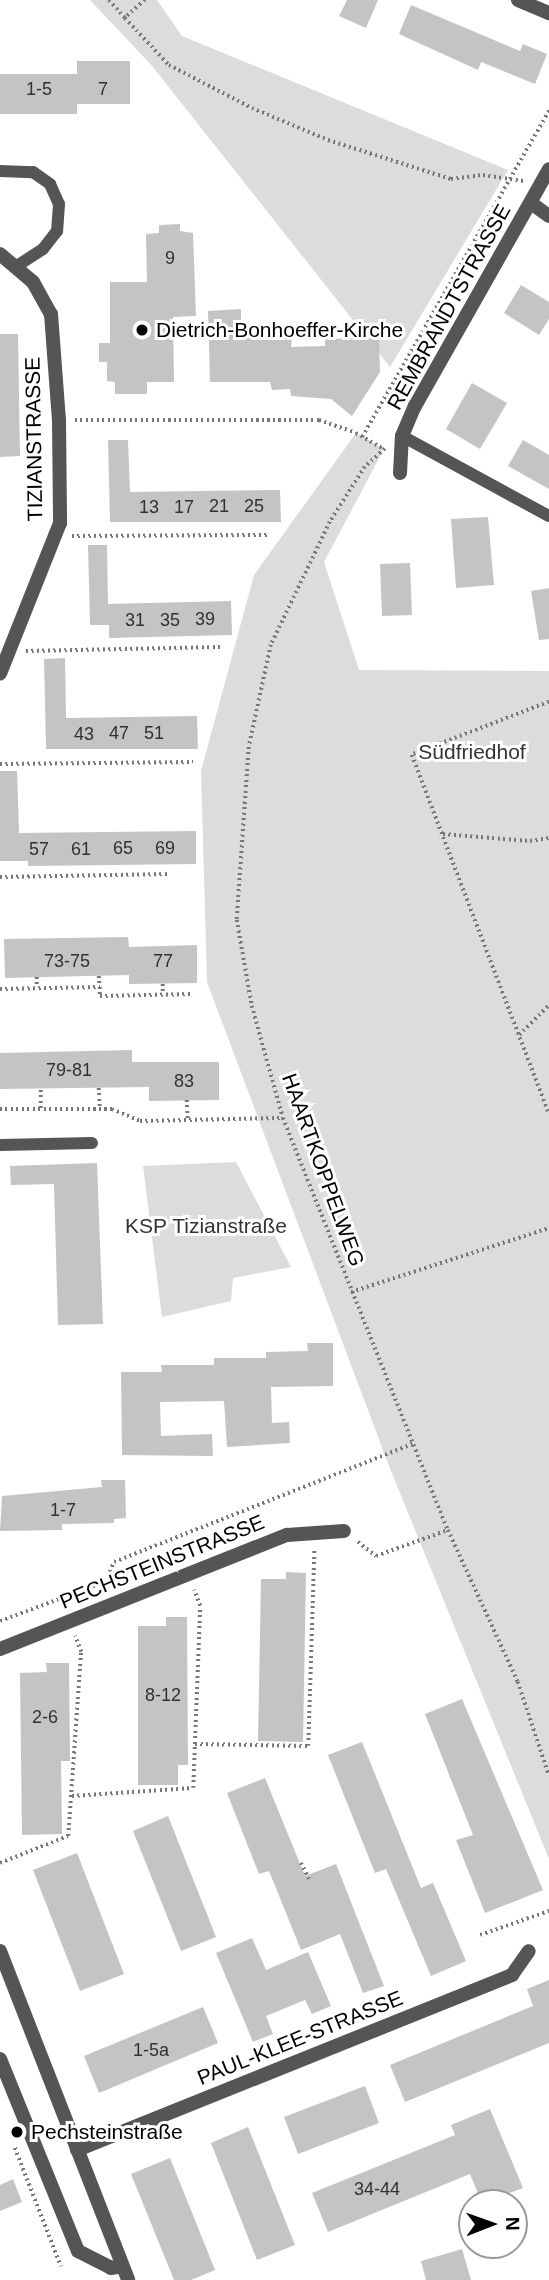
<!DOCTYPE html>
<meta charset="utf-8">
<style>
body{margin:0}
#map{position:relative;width:549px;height:2280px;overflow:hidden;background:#fff;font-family:Helvetica,sans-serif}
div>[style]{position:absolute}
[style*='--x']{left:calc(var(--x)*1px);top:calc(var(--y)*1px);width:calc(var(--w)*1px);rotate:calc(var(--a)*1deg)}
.green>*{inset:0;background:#dcdcdc}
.building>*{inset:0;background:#c4c4c4}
.path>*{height:3.5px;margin-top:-1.75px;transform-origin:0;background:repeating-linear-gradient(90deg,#777 0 2px,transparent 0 5.5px)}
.lane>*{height:12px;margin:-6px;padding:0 6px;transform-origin:6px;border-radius:6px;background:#555}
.street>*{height:14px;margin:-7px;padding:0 7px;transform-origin:7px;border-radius:7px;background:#555}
.dots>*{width:19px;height:19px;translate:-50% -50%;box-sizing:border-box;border:4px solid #fff;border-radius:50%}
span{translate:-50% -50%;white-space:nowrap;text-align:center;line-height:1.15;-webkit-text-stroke:6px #fff;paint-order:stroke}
.number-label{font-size:18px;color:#313131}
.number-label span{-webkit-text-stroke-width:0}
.street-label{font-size:21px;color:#000}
.poi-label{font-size:21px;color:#000}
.left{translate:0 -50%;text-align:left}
.park-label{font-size:21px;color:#333}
.north{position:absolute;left:458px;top:2189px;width:70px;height:70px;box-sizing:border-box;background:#fff;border:2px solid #999;border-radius:50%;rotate:89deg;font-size:19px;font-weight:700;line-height:28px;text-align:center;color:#000}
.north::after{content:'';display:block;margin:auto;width:24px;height:32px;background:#000;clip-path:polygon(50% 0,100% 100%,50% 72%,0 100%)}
</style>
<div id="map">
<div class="green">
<i style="clip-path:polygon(90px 0,157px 0,182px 36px,508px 170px,390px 367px,153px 67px)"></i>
<i style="clip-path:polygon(356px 433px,384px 449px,324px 562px,359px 670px,549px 671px,549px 1859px,389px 1466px,207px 982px,201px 771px,254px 575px)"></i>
<i style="clip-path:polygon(236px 1162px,291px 1267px,233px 1278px,231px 1301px,162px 1317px,143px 1166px)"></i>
</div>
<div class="building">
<i style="clip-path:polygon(347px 0,378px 0,366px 28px,339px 16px)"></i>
<i style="clip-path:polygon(411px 5px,520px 51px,523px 44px,547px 54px,535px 84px,481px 62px,478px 70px,399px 34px)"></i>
<i style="clip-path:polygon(77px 61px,130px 61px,130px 104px,77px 104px,77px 114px,0 114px,0 74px,77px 74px)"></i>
<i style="clip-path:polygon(180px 224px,180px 231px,193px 233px,196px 316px,173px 317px,174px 382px,147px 382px,147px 394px,115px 394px,115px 382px,107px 381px,107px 362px,99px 362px,99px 343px,110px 343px,110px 282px,147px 282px,146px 234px,159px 233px,159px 225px)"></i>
<i style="clip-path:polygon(521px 285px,549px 302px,549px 319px,539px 335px,504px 313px)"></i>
<i style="clip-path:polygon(241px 309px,241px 333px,292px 338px,291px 347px,325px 346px,325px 339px,379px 338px,380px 372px,352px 416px,331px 399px,291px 396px,290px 389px,272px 390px,270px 382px,210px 382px,208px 311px)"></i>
<i style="clip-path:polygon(0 334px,18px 334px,20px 456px,0 457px)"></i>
<i style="clip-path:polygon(472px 383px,507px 403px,480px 449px,446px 429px)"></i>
<i style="clip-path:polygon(108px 440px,128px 440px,130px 492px,280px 490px,281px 522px,110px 522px)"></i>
<i style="clip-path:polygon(523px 440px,549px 455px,549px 489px,508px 466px)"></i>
<i style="clip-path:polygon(488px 517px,494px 585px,456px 588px,451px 519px)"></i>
<i style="clip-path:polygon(88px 545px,107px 545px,108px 604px,231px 601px,232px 635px,109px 638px,109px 625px,90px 625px)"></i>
<i style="clip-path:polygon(410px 563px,412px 615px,382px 616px,380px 564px)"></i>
<i style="clip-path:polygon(549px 588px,549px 639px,539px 640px,531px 591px)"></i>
<i style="clip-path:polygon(65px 658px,66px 718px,197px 716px,198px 749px,46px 749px,44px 659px)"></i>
<i style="clip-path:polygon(0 771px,17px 771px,19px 833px,196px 831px,196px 864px,28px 866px,28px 861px,0 861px)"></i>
<i style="clip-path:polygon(128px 937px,129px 947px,197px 945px,197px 983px,129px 984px,129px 975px,5px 978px,4px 939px)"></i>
<i style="clip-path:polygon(132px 1050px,132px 1062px,219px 1062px,219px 1100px,149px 1101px,149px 1087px,0 1089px,0 1053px)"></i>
<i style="clip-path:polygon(97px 1163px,103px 1324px,58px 1325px,54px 1184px,11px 1185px,10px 1166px)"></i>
<i style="clip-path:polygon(307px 1343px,333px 1343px,333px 1386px,271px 1387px,272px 1423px,289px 1422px,290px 1443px,227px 1447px,224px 1401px,160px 1402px,161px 1436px,212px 1434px,213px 1456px,122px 1455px,121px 1372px,162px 1372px,161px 1365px,214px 1365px,214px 1358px,266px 1358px,266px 1352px,308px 1351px)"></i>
<i style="clip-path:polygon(101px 1480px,125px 1480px,126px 1518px,114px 1519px,114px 1523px,62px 1524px,62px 1530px,0 1531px,2px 1496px,102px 1487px)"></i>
<i style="clip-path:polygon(286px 1572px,306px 1573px,303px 1742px,258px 1741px,261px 1579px,286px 1579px)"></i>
<i style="clip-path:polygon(166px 1617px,187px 1617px,188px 1765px,178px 1765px,178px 1785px,138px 1785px,138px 1626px,166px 1626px)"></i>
<i style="clip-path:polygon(46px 1663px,69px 1663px,70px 1761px,61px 1761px,62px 1834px,22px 1835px,20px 1673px,47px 1672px)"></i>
<i style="clip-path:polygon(462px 1699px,543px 1890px,485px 1913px,456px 1840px,473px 1835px,425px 1714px)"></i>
<i style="clip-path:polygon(362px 1742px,421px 1888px,433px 1883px,466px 1961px,431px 1976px,386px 1869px,375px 1873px,328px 1755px)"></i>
<i style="clip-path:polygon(265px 1778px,305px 1876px,336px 1864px,384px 1986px,363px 1993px,340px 1934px,301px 1950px,269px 1871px,259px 1874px,227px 1793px)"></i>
<i style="clip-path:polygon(168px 1816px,216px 1937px,181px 1951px,133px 1831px)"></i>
<i style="clip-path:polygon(77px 1853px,124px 1974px,80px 1991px,33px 1870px)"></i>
<i style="clip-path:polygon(252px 1938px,266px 1970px,308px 1952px,331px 2006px,312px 2014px,305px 2000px,266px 2016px,273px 2034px,253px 2042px,216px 1953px)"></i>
<i style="clip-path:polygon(549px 1980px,549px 2043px,405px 2102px,390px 2065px,533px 2006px,527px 1989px)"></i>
<i style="clip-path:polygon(203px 2007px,218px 2043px,99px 2093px,84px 2056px)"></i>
<i style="clip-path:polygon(365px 2086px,379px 2123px,298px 2154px,284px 2117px)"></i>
<i style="clip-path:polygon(490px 2109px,523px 2188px,482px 2203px,470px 2174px,328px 2232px,312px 2193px,455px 2135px,451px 2125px)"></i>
<i style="clip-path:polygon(248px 2127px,295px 2245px,257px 2260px,211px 2143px)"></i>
<i style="clip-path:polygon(170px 2158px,215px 2270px,191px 2280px,174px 2280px,131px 2174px)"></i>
<i style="clip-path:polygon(13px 2179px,22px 2202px,0 2211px,0 2185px)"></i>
<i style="clip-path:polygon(462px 2249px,471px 2280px,426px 2280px,421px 2261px)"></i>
</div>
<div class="path">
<i style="--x:109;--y:0;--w:24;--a:48"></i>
<i style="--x:145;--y:0;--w:27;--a:138"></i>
<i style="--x:125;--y:18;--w:64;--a:46.9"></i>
<i style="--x:169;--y:65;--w:93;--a:27.4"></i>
<i style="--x:252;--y:108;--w:82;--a:22.8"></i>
<i style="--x:328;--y:140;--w:129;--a:17.6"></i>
<i style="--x:451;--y:179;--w:32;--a:-7"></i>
<i style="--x:483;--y:175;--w:41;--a:8.3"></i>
<i style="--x:75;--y:420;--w:244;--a:0"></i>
<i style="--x:319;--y:420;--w:39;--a:19"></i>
<i style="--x:356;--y:433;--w:32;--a:30"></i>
<i style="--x:362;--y:437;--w:376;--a:-60.2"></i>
<i style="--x:385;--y:449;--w:27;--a:138"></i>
<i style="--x:365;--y:467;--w:65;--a:122.5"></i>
<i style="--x:330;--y:522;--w:136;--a:115.6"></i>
<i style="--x:271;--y:645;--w:104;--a:102.2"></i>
<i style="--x:249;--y:747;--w:173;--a:94"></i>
<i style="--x:237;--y:920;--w:87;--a:80.1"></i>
<i style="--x:252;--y:1006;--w:116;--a:74.5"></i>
<i style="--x:283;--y:1118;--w:444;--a:68.2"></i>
<i style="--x:448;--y:1530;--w:167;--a:65.3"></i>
<i style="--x:518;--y:1682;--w:98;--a:71.6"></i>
<i style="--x:72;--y:536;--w:198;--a:-0.3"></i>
<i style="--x:26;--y:651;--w:194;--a:-1.2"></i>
<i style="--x:549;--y:702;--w:147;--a:158.9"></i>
<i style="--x:412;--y:755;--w:383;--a:69.1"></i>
<i style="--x:0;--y:764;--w:193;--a:-0.6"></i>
<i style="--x:443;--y:834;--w:87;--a:4.6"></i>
<i style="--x:530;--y:841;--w:19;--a:-9"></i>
<i style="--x:0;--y:877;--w:170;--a:-1"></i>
<i style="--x:99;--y:976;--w:11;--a:85"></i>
<i style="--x:37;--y:977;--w:11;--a:90"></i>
<i style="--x:163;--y:984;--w:11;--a:90"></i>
<i style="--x:0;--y:989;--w:100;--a:-1.1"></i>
<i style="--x:100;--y:987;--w:9;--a:90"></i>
<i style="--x:100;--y:996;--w:92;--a:-1.2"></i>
<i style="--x:519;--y:1035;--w:42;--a:-45"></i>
<i style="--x:99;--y:1088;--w:21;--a:87"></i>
<i style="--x:41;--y:1090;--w:19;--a:90"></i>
<i style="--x:187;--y:1100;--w:20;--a:87"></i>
<i style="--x:0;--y:1109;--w:112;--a:0"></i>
<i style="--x:112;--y:1109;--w:30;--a:23"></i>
<i style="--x:140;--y:1121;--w:142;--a:-1.2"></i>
<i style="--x:351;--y:1292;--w:208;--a:-17.9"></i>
<i style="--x:358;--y:1542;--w:23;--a:38"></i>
<i style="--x:376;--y:1556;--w:77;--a:-19.9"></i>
<i style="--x:0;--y:1621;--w:112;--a:-20.4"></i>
<i style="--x:105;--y:1582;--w:22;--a:-66"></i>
<i style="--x:114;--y:1562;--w:321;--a:-21.6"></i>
<i style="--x:195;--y:1744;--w:113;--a:1"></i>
<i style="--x:308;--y:1746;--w:196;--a:-88.2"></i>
<i style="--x:72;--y:1796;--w:121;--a:-3.8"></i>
<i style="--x:193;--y:1788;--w:182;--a:-87.8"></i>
<i style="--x:200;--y:1606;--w:17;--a:-111"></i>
<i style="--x:0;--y:1863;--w:73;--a:-21.7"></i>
<i style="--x:68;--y:1836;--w:184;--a:-86"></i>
<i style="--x:81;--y:1652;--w:17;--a:-111"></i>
<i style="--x:301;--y:1863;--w:18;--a:63"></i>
<i style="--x:480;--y:1935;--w:73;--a:-19.2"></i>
<i style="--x:15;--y:2148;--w:127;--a:68.7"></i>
</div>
<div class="lane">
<i style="--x:0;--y:171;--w:33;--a:2"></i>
<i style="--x:33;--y:172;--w:21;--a:35"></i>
<i style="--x:50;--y:184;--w:22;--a:66"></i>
<i style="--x:59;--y:204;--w:27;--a:94"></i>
<i style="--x:57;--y:231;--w:23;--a:128"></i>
<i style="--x:43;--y:249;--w:33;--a:147"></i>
<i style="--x:402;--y:436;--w:167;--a:28.6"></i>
<i style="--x:0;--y:1145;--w:92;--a:-1.2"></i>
</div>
<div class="street">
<i style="--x:518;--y:0;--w:34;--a:23"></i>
<i style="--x:531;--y:203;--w:22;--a:36"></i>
<i style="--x:0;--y:254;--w:43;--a:40.3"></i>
<i style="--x:33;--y:282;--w:37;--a:61"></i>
<i style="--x:51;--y:314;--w:106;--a:85.7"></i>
<i style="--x:59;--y:420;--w:103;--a:89.4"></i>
<i style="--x:60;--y:523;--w:162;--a:111.7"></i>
<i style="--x:400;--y:473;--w:37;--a:-87"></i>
<i style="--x:402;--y:436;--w:33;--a:-67"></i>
<i style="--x:415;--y:406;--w:272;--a:-60.5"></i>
<i style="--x:0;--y:1649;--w:309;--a:-21.7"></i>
<i style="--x:287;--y:1535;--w:57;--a:-4"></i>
<i style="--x:0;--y:1951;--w:353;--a:68.7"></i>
<i style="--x:0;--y:2059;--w:207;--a:67.9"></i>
<i style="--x:78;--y:2251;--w:37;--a:27"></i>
<i style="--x:111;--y:2268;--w:11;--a:-10"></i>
<i style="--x:77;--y:2150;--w:469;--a:-21.9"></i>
<i style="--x:512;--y:1975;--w:29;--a:-55"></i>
</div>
<div class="dots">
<i style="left:142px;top:330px;background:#000"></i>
<i style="left:17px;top:2132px;background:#000"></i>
</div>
<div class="number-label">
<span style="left:39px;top:89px">1-5</span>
<span style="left:103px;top:89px">7</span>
<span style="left:170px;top:258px">9</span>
<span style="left:219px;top:506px">21</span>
<span style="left:254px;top:506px">25</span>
<span style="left:149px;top:507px">13</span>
<span style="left:184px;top:507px">17</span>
<span style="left:205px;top:619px">39</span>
<span style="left:135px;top:620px">31</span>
<span style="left:170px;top:620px">35</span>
<span style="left:119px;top:733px">47</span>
<span style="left:154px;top:733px">51</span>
<span style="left:84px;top:734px">43</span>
<span style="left:123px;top:848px">65</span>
<span style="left:165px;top:848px">69</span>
<span style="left:39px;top:849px">57</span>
<span style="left:81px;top:849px">61</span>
<span style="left:67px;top:961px">73-75</span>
<span style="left:163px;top:961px">77</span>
<span style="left:69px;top:1070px">79-81</span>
<span style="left:184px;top:1081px">83</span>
<span style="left:63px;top:1510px">1-7</span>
<span style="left:163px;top:1695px">8-12</span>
<span style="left:45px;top:1717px">2-6</span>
<span style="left:151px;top:2050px">1-5a</span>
<span style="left:377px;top:2189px">34-44</span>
</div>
<div class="street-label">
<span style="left:449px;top:307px;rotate:-61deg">REMBRANDTSTRASSE</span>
<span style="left:34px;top:439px;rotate:-91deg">TIZIANSTRASSE</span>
<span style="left:323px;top:1170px;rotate:70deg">HAARTKOPPELWEG</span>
<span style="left:162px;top:1562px;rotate:-22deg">PECHSTEINSTRASSE</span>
<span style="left:300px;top:2038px;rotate:-22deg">PAUL-KLEE-STRASSE</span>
</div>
<div class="poi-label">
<span class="left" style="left:156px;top:330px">Dietrich-Bonhoeffer-Kirche</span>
<span class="left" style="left:31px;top:2132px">Pechsteinstraße</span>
</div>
<div class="park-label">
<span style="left:472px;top:752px">Südfriedhof</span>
<span style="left:206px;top:1226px">KSP Tizianstraße</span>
</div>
<div class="north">N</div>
</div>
